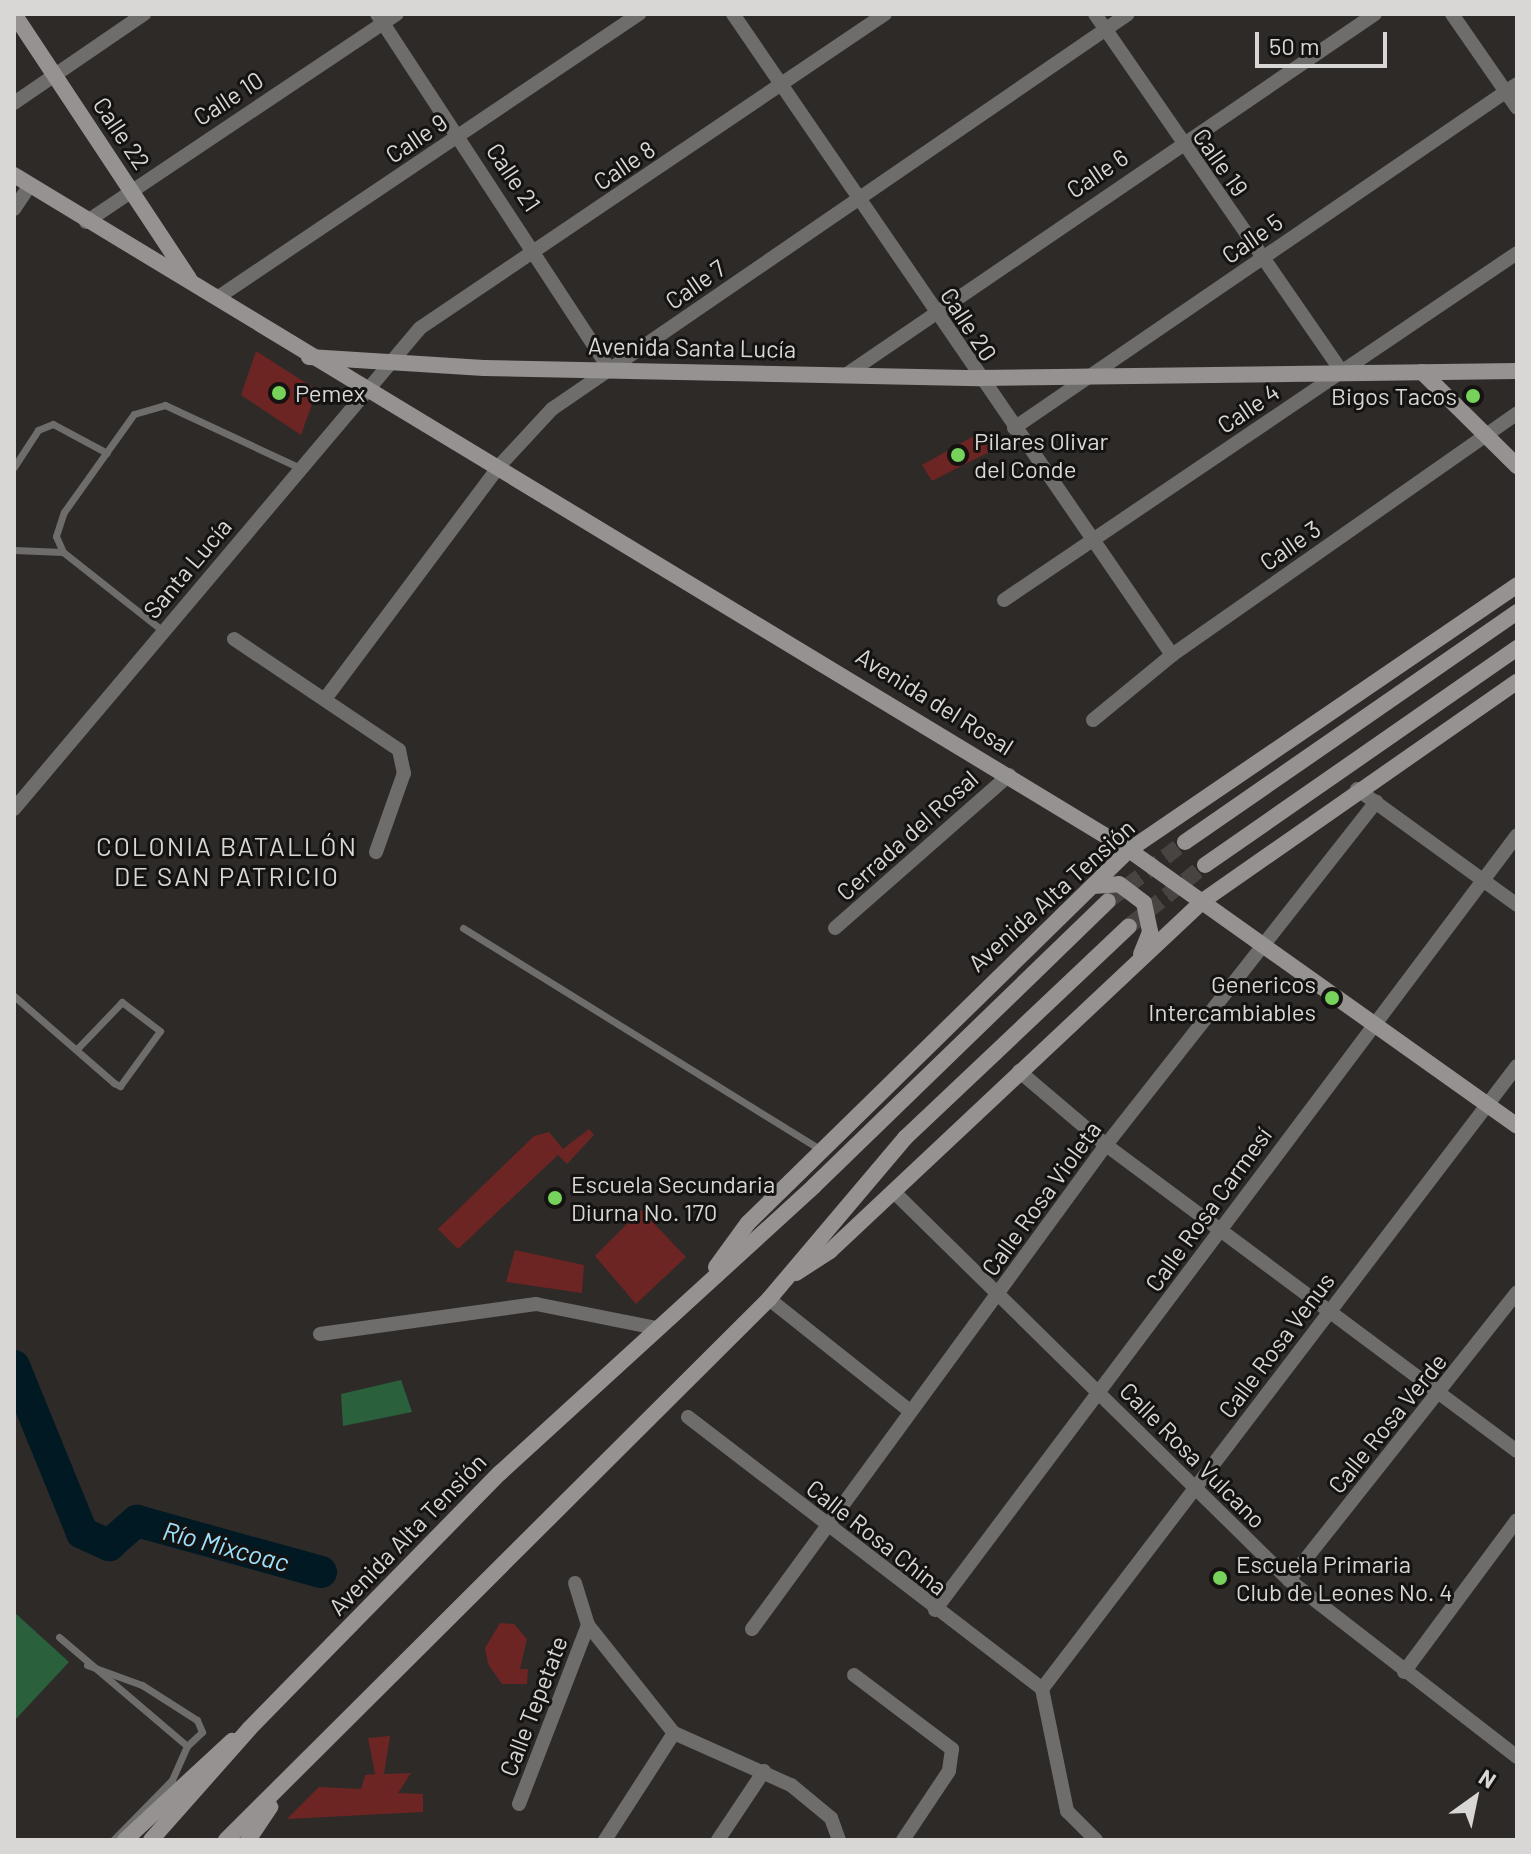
<!DOCTYPE html>
<meta charset="utf-8">
<style>
body{margin:0}
#map{position:relative;width:1531px;height:1854px;overflow:hidden;background:#2d2a28;font-family:Barlow,sans-serif}
div>[style]{position:absolute}
[style*='--x']{left:calc(var(--x)*1px);top:calc(var(--y)*1px);width:calc(var(--w)*1px);rotate:calc(var(--a)*1deg)}
.green>*{inset:0;background:#2a613c}
.river>*{height:32px;margin:-16px;padding:0 16px;transform-origin:16px;border-radius:16px;background:#001923}
.building>*{inset:0;background:#6d2523}
.secondary-tunnel>*{height:16px;margin-top:-8px;transform-origin:0;background:repeating-linear-gradient(90deg,#474442 0 16px,transparent 0 24px)}
.lane>*{height:7px;margin:-3.5px;padding:0 3.5px;transform-origin:3.5px;border-radius:3.5px;background:#6f6d6c}
.street>*{height:14px;margin:-7px;padding:0 7px;transform-origin:7px;border-radius:7px;background:#6f6d6c}
.secondary>*{height:16px;margin:-8px;padding:0 8px;transform-origin:8px;border-radius:8px;background:#959291}
.dots>*{width:22px;height:22px;translate:-50% -50%;box-sizing:border-box;border:4px solid #151312;border-radius:50%}
span{translate:-50% -50%;white-space:nowrap;text-align:center;line-height:1.15;-webkit-text-stroke:6px #151312;paint-order:stroke}
.street-label{font-size:24px;color:#d9d7d5}
.poi-label{font-size:24px;color:#d9d7d5}
.left{translate:0 -50%;text-align:left}
.right{translate:-100% -50%;text-align:right}
.neighbourhood-label{font-size:26px;color:#d9d7d5;letter-spacing:2px}
.water-label{font-size:26px;color:#9ce2ff;font-style:italic}
.frame{position:absolute;inset:0;border:16px solid #d9d7d5;pointer-events:none}
.north{position:absolute;left:1435px;top:1758px;width:80px;height:80px;-webkit-text-stroke:6px #151312;paint-order:stroke;rotate:33deg;font-size:22px;font-weight:700;line-height:32px;text-align:center;color:#d9d7d5}
.north::after{content:'';display:block;margin:auto;width:28px;height:36px;background:#d9d7d5;clip-path:polygon(50% 0,100% 100%,50% 72%,0 100%)}
.scale{position:absolute;left:1255px;top:32px;width:132px;height:36px;box-sizing:border-box;border:4px solid #d9d7d5;border-top:0;padding-left:10px;font-size:24px;line-height:28px;white-space:nowrap;color:#d9d7d5;-webkit-text-stroke:6px #151312;paint-order:stroke}
</style>
<div id="map">
<div class="green">
<i style="clip-path:polygon(401px 1380px,412px 1412px,343px 1426px,341px 1394px)"></i>
<i style="clip-path:polygon(14px 1612px,69px 1662px,14px 1721px)"></i>
</div>
<div class="river">
<i style="--x:14;--y:1366;--w:180;--a:67.8"></i>
<i style="--x:82;--y:1533;--w:30;--a:24"></i>
<i style="--x:109;--y:1545;--w:37;--a:-41"></i>
<i style="--x:137;--y:1521;--w:191;--a:15.5"></i>
</div>
<div class="building">
<i style="clip-path:polygon(256px 351px,317px 390px,301px 435px,241px 395px)"></i>
<i style="clip-path:polygon(981px 432px,993px 450px,932px 481px,922px 465px)"></i>
<i style="clip-path:polygon(589px 1129px,594px 1135px,567px 1164px,558px 1155px,458px 1249px,438px 1229px,534px 1136px,549px 1132px,563px 1149px)"></i>
<i style="clip-path:polygon(641px 1210px,686px 1257px,636px 1304px,595px 1256px)"></i>
<i style="clip-path:polygon(515px 1250px,584px 1265px,582px 1293px,506px 1282px)"></i>
<i style="clip-path:polygon(500px 1623px,514px 1624px,527px 1639px,520px 1669px,528px 1669px,527px 1684px,502px 1684px,488px 1664px,485px 1648px)"></i>
<i style="clip-path:polygon(390px 1736px,384px 1774px,411px 1773px,398px 1793px,423px 1794px,423px 1812px,287px 1819px,319px 1787px,361px 1789px,365px 1775px,375px 1774px,368px 1738px)"></i>
</div>
<div class="secondary-tunnel">
<i style="--x:1108;--y:901;--w:97;--a:-37.5"></i>
<i style="--x:1129;--y:926;--w:97;--a:-38.8"></i>
</div>
<div class="lane">
<i style="--x:14;--y:467;--w:44;--a:-57"></i>
<i style="--x:38;--y:430;--w:16;--a:-22"></i>
<i style="--x:53;--y:424;--w:61;--a:28.2"></i>
<i style="--x:14;--y:550;--w:49;--a:2.3"></i>
<i style="--x:163;--y:631;--w:127;--a:-141.7"></i>
<i style="--x:63;--y:552;--w:17;--a:-114"></i>
<i style="--x:56;--y:536;--w:25;--a:-72"></i>
<i style="--x:64;--y:512;--w:120;--a:-54.5"></i>
<i style="--x:134;--y:414;--w:32;--a:-16"></i>
<i style="--x:165;--y:405;--w:149;--a:25"></i>
<i style="--x:463;--y:928;--w:421;--a:31.8"></i>
<i style="--x:14;--y:996;--w:133;--a:41"></i>
<i style="--x:114;--y:1083;--w:7;--a:27"></i>
<i style="--x:120;--y:1086;--w:68;--a:-54"></i>
<i style="--x:160;--y:1031;--w:48;--a:-142.7"></i>
<i style="--x:122;--y:1002;--w:66;--a:133.8"></i>
<i style="--x:59;--y:1637;--w:168;--a:40.4"></i>
<i style="--x:187;--y:1746;--w:37;--a:114"></i>
<i style="--x:172;--y:1780;--w:84;--a:134.5"></i>
<i style="--x:87;--y:1665;--w:59;--a:20"></i>
<i style="--x:142;--y:1685;--w:65;--a:32.5"></i>
<i style="--x:197;--y:1720;--w:13;--a:67"></i>
<i style="--x:202;--y:1732;--w:21;--a:137"></i>
</div>
<div class="street">
<i style="--x:377;--y:14;--w:423;--a:56.8"></i>
<i style="--x:733;--y:14;--w:777;--a:55.59"></i>
<i style="--x:1095;--y:14;--w:435;--a:55.4"></i>
<i style="--x:1452;--y:14;--w:114;--a:55.3"></i>
<i style="--x:14;--y:103;--w:158;--a:-34.4"></i>
<i style="--x:14;--y:209;--w:29;--a:-56"></i>
<i style="--x:86;--y:222;--w:374;--a:-33.8"></i>
<i style="--x:217;--y:298;--w:509;--a:-33.94"></i>
<i style="--x:847;--y:374;--w:639;--a:-34.29"></i>
<i style="--x:1014;--y:428;--w:609;--a:-34.37"></i>
<i style="--x:1004;--y:600;--w:619;--a:-34.07"></i>
<i style="--x:234;--y:639;--w:199;--a:33.9"></i>
<i style="--x:399;--y:750;--w:24;--a:78"></i>
<i style="--x:404;--y:773;--w:84;--a:109.5"></i>
<i style="--x:325;--y:699;--w:294;--a:-53.2"></i>
<i style="--x:501;--y:464;--w:75;--a:-47.2"></i>
<i style="--x:552;--y:409;--w:698;--a:-34.44"></i>
<i style="--x:1093;--y:720;--w:102;--a:-39.4"></i>
<i style="--x:1172;--y:655;--w:421;--a:-35"></i>
<i style="--x:1357;--y:789;--w:198;--a:35.9"></i>
<i style="--x:14;--y:809;--w:629;--a:-49.83"></i>
<i style="--x:420;--y:328;--w:561;--a:-34.03"></i>
<i style="--x:835;--y:928;--w:232;--a:-41.3"></i>
<i style="--x:1019;--y:1071;--w:114;--a:40.4"></i>
<i style="--x:1106;--y:1145;--w:512;--a:36.67"></i>
<i style="--x:894;--y:1192;--w:554;--a:44.49"></i>
<i style="--x:1289;--y:1580;--w:289;--a:37.8"></i>
<i style="--x:769;--y:1299;--w:180;--a:38.5"></i>
<i style="--x:320;--y:1334;--w:218;--a:-7.9"></i>
<i style="--x:536;--y:1304;--w:122;--a:11.3"></i>
<i style="--x:688;--y:1417;--w:446;--a:37.5"></i>
<i style="--x:1289;--y:1580;--w:367;--a:-51.6"></i>
<i style="--x:575;--y:1583;--w:44;--a:72.8"></i>
<i style="--x:588;--y:1625;--w:138;--a:51.5"></i>
<i style="--x:674;--y:1733;--w:128;--a:24"></i>
<i style="--x:791;--y:1785;--w:52;--a:39.5"></i>
<i style="--x:831;--y:1818;--w:23;--a:70"></i>
<i style="--x:935;--y:1610;--w:969;--a:-53.09"></i>
<i style="--x:752;--y:1629;--w:600;--a:-53.82"></i>
<i style="--x:1106;--y:1145;--w:437;--a:-51.8"></i>
<i style="--x:1404;--y:1672;--w:189;--a:-53.4"></i>
<i style="--x:854;--y:1675;--w:123;--a:37.1"></i>
<i style="--x:952;--y:1749;--w:22;--a:98"></i>
<i style="--x:949;--y:1771;--w:83;--a:123.7"></i>
<i style="--x:1042;--y:1689;--w:783;--a:-52.68"></i>
<i style="--x:1042;--y:1689;--w:125;--a:78.4"></i>
<i style="--x:1067;--y:1811;--w:41;--a:45"></i>
<i style="--x:519;--y:1804;--w:192;--a:-68.9"></i>
<i style="--x:605;--y:1840;--w:127;--a:-57.2"></i>
<i style="--x:718;--y:1840;--w:83;--a:-56.3"></i>
</div>
<div class="secondary">
<i style="--x:14;--y:14;--w:317;--a:56.5"></i>
<i style="--x:14;--y:175;--w:1303;--a:31.19"></i>
<i style="--x:1129;--y:850;--w:476;--a:35.4"></i>
<i style="--x:309;--y:357;--w:175;--a:3.6"></i>
<i style="--x:484;--y:368;--w:495;--a:1.2"></i>
<i style="--x:979;--y:378;--w:538;--a:-0.75"></i>
<i style="--x:1422;--y:372;--w:134;--a:44.7"></i>
<i style="--x:1185;--y:842;--w:404;--a:-34.7"></i>
<i style="--x:1205;--y:865;--w:380;--a:-34.8"></i>
<i style="--x:1093;--y:886;--w:26;--a:-4"></i>
<i style="--x:1119;--y:884;--w:31;--a:37"></i>
<i style="--x:1144;--y:903;--w:30;--a:78"></i>
<i style="--x:1150;--y:932;--w:24;--a:112"></i>
<i style="--x:716;--y:1267;--w:54;--a:-54"></i>
<i style="--x:748;--y:1223;--w:533;--a:-44.39"></i>
<i style="--x:1129;--y:850;--w:470;--a:-34.3"></i>
<i style="--x:796;--y:1273;--w:40;--a:-32.9"></i>
<i style="--x:830;--y:1251;--w:513;--a:-43.18"></i>
<i style="--x:1204;--y:900;--w:381;--a:-34.9"></i>
<i style="--x:125;--y:1840;--w:146;--a:-42.8"></i>
<i style="--x:151;--y:1840;--w:149;--a:-48.5"></i>
<i style="--x:250;--y:1728;--w:357;--a:-45.6"></i>
<i style="--x:500;--y:1473;--w:425;--a:-42.4"></i>
<i style="--x:814;--y:1186;--w:409;--a:-44.1"></i>
<i style="--x:226;--y:1840;--w:767;--a:-44.89"></i>
<i style="--x:769;--y:1299;--w:211;--a:-49.8"></i>
<i style="--x:905;--y:1138;--w:308;--a:-43.4"></i>
<i style="--x:248;--y:1840;--w:40;--a:-56"></i>
</div>
<div class="dots">
<i style="left:279px;top:393px;background:#76d25a"></i>
<i style="left:1473px;top:396px;background:#76d25a"></i>
<i style="left:958px;top:455px;background:#76d25a"></i>
<i style="left:1332px;top:998px;background:#76d25a"></i>
<i style="left:555px;top:1198px;background:#76d25a"></i>
<i style="left:1220px;top:1578px;background:#76d25a"></i>
</div>
<div class="street-label">
<span style="left:228px;top:98px;rotate:-33deg">Calle 10</span>
<span style="left:122px;top:133px;rotate:56deg">Calle 22</span>
<span style="left:416px;top:138px;rotate:-34deg">Calle 9</span>
<span style="left:1221px;top:162px;rotate:55deg">Calle 19</span>
<span style="left:624px;top:165px;rotate:-34deg">Calle 8</span>
<span style="left:1097px;top:173px;rotate:-34deg">Calle 6</span>
<span style="left:514px;top:177px;rotate:56deg">Calle 21</span>
<span style="left:1252px;top:238px;rotate:-35deg">Calle 5</span>
<span style="left:695px;top:284px;rotate:-35deg">Calle 7</span>
<span style="left:969px;top:324px;rotate:57deg">Calle 20</span>
<span style="left:692px;top:347px;rotate:1deg">Avenida Santa Lucía</span>
<span style="left:1248px;top:408px;rotate:-34deg">Calle 4</span>
<span style="left:1290px;top:545px;rotate:-35deg">Calle 3</span>
<span style="left:187px;top:568px;rotate:-50deg">Santa Lucía</span>
<span style="left:935px;top:701px;rotate:32deg">Avenida del Rosal</span>
<span style="left:907px;top:835px;rotate:-42deg">Cerrada del Rosal</span>
<span style="left:1051px;top:895px;rotate:-42deg">Avenida Alta Tensión</span>
<span style="left:1041px;top:1198px;rotate:-54deg">Calle Rosa Violeta</span>
<span style="left:1208px;top:1209px;rotate:-54deg">Calle Rosa Carmesí</span>
<span style="left:1276px;top:1345px;rotate:-53deg">Calle Rosa Venus</span>
<span style="left:1387px;top:1423px;rotate:-51deg">Calle Rosa Verde</span>
<span style="left:1193px;top:1455px;rotate:45deg">Calle Rosa Vulcano</span>
<span style="left:407px;top:1534px;rotate:-46deg">Avenida Alta Tensión</span>
<span style="left:877px;top:1537px;rotate:38deg">Calle Rosa China</span>
<span style="left:533px;top:1706px;rotate:-69deg">Calle Tepetate</span>
</div>
<div class="poi-label">
<span class="left" style="left:295px;top:393px">Pemex</span>
<span class="right" style="left:1457px;top:396px">Bigos Tacos</span>
<span class="left" style="left:974px;top:455px">Pilares Olivar<br>del Conde</span>
<span class="right" style="left:1316px;top:998px">Genericos<br>Intercambiables</span>
<span class="left" style="left:571px;top:1198px">Escuela Secundaria<br>Diurna No. 170</span>
<span class="left" style="left:1236px;top:1578px">Escuela Primaria<br>Club de Leones No. 4</span>
</div>
<div class="neighbourhood-label">
<span style="left:227px;top:861px">COLONIA BATALLÓN<br>DE SAN PATRICIO</span>
</div>
<div class="water-label">
<span style="left:226px;top:1546px;rotate:15deg">Río Mixcoac</span>
</div>
<div class="frame"></div>
<div class="north">N</div>
<div class="scale">50 m</div>
</div>
